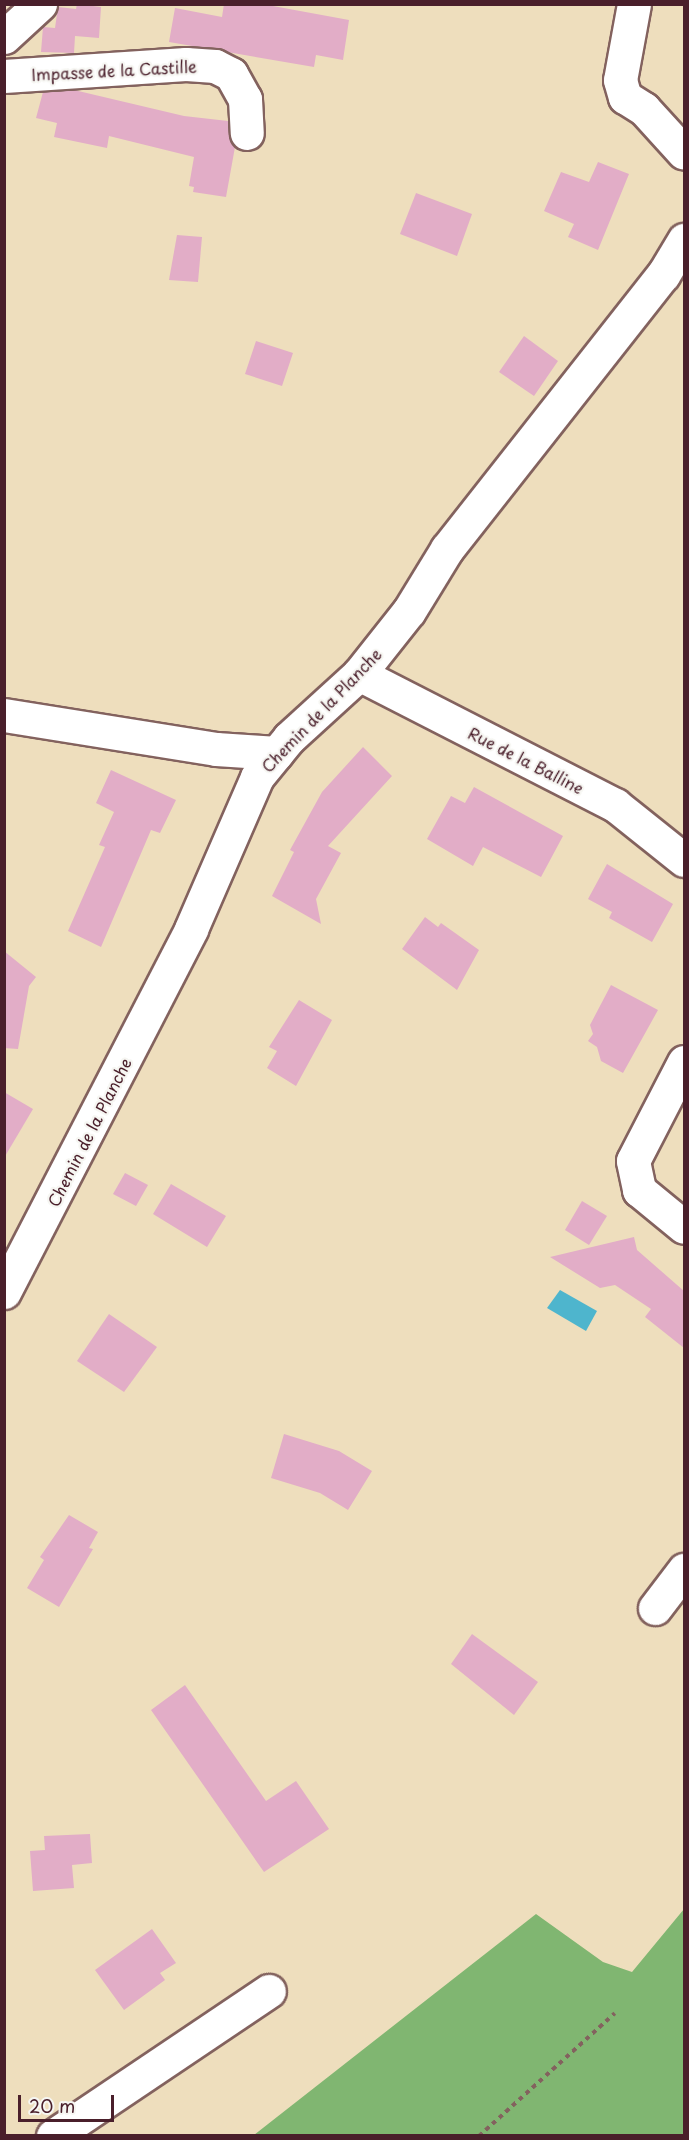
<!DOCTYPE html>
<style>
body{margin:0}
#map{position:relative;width:689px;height:2140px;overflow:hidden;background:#eedebd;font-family:"Playpen Sans",sans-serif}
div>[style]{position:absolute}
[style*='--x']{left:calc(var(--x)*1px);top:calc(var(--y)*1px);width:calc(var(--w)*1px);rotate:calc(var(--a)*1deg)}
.forest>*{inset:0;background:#80b671}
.water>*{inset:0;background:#4eb5cd}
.building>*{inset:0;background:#e2adc7}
.path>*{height:4px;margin-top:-2px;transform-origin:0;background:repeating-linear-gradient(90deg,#83625e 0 4.5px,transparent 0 9px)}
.roads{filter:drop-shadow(2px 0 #83625e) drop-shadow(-2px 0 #83625e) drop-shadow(0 2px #83625e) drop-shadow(0 -2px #83625e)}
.minor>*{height:33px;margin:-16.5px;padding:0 16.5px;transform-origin:16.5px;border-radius:16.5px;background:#fff}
span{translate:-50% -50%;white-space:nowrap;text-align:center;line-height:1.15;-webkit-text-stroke:4.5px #f6f6f2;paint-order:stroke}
.street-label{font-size:16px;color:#4a1f2b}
.frame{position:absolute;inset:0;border:6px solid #4a1f2b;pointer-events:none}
.scale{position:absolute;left:18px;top:2095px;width:96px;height:27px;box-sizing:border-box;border:3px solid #4a1f2b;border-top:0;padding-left:8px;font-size:18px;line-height:21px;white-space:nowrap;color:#4a1f2b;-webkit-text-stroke:4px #f6f6f2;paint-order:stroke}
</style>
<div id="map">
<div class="forest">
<i style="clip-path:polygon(684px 1909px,684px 2135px,254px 2135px,536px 1914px,603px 1962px,632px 1972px)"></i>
</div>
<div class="water">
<i style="clip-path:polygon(560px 1290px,597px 1311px,586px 1331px,547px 1308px)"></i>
</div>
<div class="building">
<i style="clip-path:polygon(77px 4px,101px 7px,99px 38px,75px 36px,74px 53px,41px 52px,43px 27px,55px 28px,58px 7px,76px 9px)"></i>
<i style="clip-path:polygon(224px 4px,262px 4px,349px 20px,343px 60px,316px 55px,314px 67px,169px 42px,175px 8px,222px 17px)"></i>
<i style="clip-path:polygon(74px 90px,184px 116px,228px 121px,235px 147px,226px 197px,193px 192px,194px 187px,189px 186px,194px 157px,109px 136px,107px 148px,54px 137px,57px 123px,36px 118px,43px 92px)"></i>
<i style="clip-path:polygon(598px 162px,629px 174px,598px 250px,568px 237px,574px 224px,544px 211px,561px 172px,589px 182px)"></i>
<i style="clip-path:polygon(416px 193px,472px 214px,457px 256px,400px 234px)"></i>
<i style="clip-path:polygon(177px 235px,202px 237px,198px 282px,169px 280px)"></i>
<i style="clip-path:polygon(524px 336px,558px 361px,534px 396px,499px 372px)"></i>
<i style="clip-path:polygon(256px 341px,293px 353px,282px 386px,245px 374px)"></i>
<i style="clip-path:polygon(363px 747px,392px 776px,328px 846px,341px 853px,316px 899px,321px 924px,272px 896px,294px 852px,290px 850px,322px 792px)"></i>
<i style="clip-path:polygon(111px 770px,176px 800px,160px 833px,151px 830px,101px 947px,68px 931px,105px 847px,99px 845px,114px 812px,96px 803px)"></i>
<i style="clip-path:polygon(474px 787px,563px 836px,541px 877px,483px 847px,473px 866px,427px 839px,451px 796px,465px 803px)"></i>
<i style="clip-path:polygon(607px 864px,673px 904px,652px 942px,609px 918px,612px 912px,588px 899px)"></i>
<i style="clip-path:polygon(425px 917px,438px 927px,441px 923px,479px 950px,457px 990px,402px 949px)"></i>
<i style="clip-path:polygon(4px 951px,36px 977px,29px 986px,18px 1049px,4px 1048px)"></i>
<i style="clip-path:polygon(611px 985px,658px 1010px,623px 1073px,601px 1061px,597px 1047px,588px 1041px,593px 1034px,590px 1025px)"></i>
<i style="clip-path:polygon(299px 1000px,332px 1020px,296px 1086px,267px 1068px,277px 1051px,269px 1047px)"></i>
<i style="clip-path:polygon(4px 1092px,33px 1109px,4px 1158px)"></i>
<i style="clip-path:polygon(125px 1173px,148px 1185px,136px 1206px,113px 1194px)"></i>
<i style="clip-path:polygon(171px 1184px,226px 1216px,207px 1247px,153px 1214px)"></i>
<i style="clip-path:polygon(582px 1201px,607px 1216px,589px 1245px,565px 1230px)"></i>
<i style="clip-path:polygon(634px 1237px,637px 1250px,684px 1291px,684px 1348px,645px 1317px,651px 1309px,615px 1285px,600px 1288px,550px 1257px)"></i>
<i style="clip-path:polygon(109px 1314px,157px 1347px,124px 1392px,77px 1361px)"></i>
<i style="clip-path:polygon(284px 1434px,339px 1451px,372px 1471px,348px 1510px,320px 1493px,271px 1478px)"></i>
<i style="clip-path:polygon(69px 1515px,98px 1532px,89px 1548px,93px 1549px,59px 1607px,27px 1588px,44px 1560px,40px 1557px)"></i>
<i style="clip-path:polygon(472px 1634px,538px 1682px,514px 1715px,451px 1664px)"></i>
<i style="clip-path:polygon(185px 1685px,266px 1801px,296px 1781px,329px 1829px,264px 1872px,151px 1710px)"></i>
<i style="clip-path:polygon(90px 1834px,92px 1863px,72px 1865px,74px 1888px,33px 1891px,30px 1851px,45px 1850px,44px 1836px)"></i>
<i style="clip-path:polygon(152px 1929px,176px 1963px,160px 1973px,165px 1980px,124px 2010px,95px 1970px)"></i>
</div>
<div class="path">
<i style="--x:479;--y:2136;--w:183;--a:-42.1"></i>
</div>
<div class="roads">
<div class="minor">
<i style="--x:634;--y:4;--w:77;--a:100.4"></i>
<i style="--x:620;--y:80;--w:18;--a:74"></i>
<i style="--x:625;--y:97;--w:22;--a:32"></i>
<i style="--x:644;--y:109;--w:59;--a:47.7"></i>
<i style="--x:4;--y:37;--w:49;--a:-42.5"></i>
<i style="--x:4;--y:76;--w:182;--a:-3.8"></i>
<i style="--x:186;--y:64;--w:29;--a:4"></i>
<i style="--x:215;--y:66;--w:18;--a:27"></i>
<i style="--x:231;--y:74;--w:29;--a:61"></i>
<i style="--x:245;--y:99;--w:34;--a:87"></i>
<i style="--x:359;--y:674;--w:288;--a:27.1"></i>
<i style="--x:615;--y:805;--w:88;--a:38.6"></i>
<i style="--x:4;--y:715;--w:215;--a:9.1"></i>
<i style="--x:216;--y:749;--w:61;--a:3.8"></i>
<i style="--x:684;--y:1062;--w:111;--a:117.3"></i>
<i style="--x:633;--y:1161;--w:30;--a:78"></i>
<i style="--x:639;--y:1190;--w:58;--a:39.4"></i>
<i style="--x:4;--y:1292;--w:408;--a:-62.7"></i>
<i style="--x:191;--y:929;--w:166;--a:-66.5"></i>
<i style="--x:257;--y:777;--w:50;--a:-50.6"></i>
<i style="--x:289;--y:738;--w:95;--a:-42.4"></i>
<i style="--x:359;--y:674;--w:80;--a:-51.6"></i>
<i style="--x:409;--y:611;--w:73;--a:-58.5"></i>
<i style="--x:447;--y:549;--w:349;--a:-51.8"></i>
<i style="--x:663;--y:275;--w:41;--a:-59"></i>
<i style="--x:655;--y:1608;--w:48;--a:-52.7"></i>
<i style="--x:53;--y:2136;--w:260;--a:-33.9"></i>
</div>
</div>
<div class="street-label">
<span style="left:114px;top:70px;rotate:-3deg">Impasse de la Castille</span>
<span style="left:321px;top:710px;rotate:-46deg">Chemin de la Planche</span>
<span style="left:526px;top:760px;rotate:27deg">Rue de la Balline</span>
<span style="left:89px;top:1132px;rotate:-63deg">Chemin de la Planche</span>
</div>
<div class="frame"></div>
<div class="scale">20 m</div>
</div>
